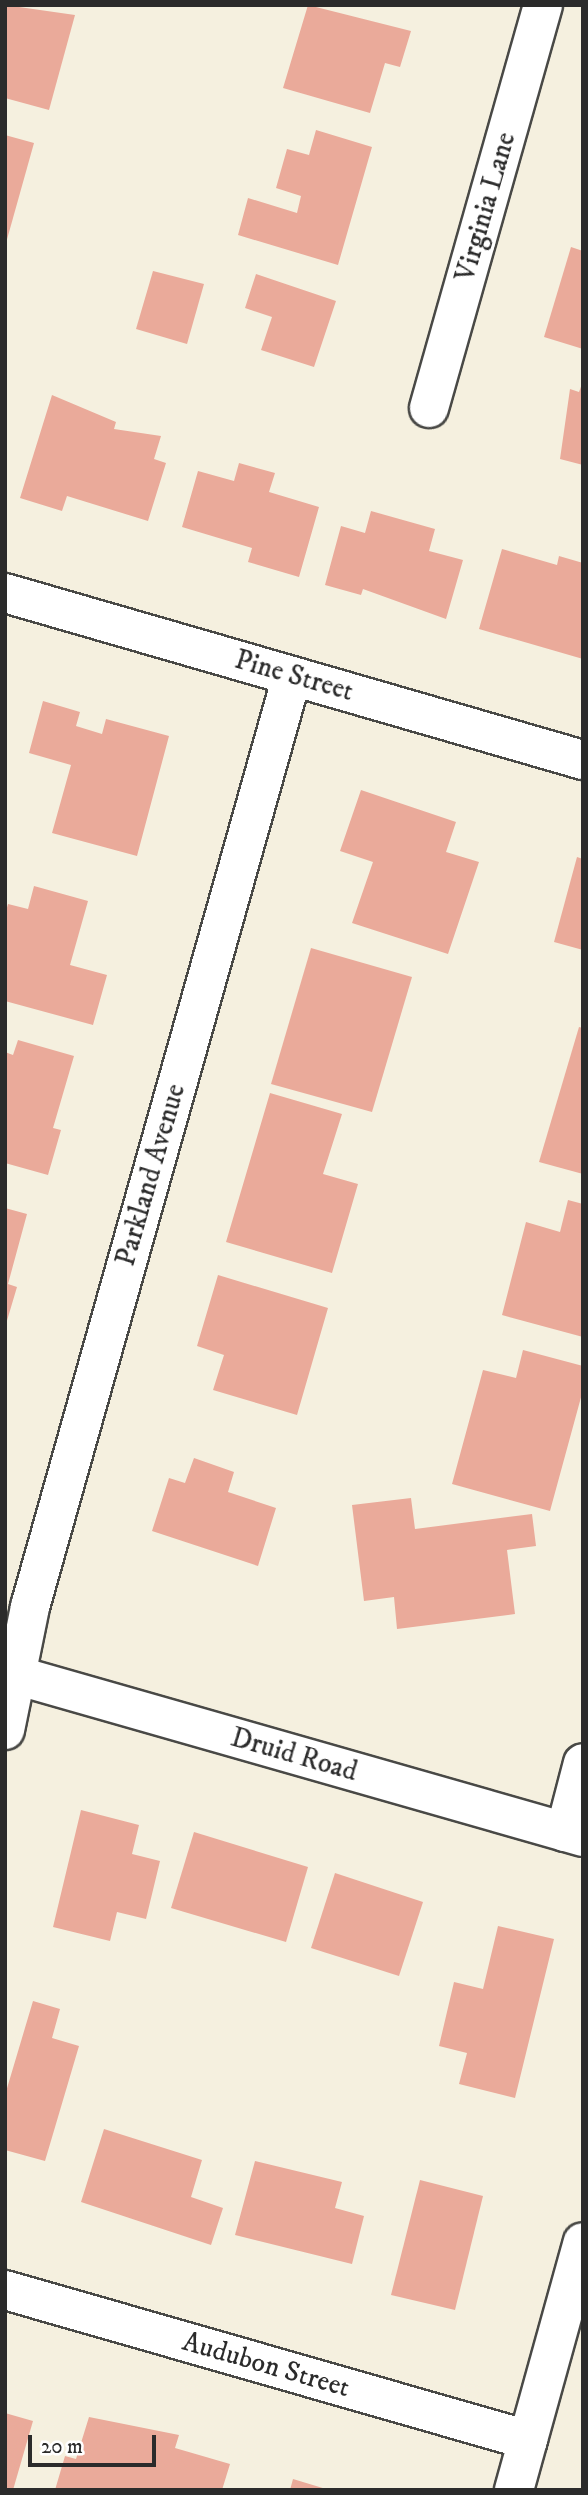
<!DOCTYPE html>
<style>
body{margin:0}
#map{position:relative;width:588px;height:2495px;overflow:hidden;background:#f5f0df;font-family:"IM FELL DW Pica",serif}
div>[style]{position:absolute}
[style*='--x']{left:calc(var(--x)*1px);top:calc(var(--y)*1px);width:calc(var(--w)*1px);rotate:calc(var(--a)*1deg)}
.building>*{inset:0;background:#eaaa9a}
.roads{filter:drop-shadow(2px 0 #494946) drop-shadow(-2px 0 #494946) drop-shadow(0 2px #494946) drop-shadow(0 -2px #494946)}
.minor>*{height:38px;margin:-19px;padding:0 19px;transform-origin:19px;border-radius:19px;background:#fff}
span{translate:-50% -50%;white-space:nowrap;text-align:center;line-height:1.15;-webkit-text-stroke:6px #fff;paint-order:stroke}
.street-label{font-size:28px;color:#2b2b2b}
.frame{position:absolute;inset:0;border:7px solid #2b2b2b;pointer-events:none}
.scale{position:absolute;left:28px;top:2435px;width:128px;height:32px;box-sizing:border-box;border:4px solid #2b2b2b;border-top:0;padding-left:9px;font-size:21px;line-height:24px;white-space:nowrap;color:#2b2b2b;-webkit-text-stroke:5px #fff;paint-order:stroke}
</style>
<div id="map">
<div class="building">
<i style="clip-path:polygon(5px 5px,75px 15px,49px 110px,5px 98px)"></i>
<i style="clip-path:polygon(308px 5px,411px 31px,400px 67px,385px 63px,370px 113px,283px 88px)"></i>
<i style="clip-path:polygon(316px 130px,372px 147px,338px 265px,238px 235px,248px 198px,297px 213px,301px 196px,276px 188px,287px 149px,309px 155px)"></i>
<i style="clip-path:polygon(5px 135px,34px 143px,6px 243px,5px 243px)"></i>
<i style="clip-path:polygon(571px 247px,583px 251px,583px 349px,544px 337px)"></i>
<i style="clip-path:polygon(153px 271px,204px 284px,187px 344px,136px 329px)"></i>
<i style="clip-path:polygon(256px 274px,336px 301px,314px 367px,261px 350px,272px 317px,245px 308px)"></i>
<i style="clip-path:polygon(583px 381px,583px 465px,560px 459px,570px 389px,579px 392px)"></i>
<i style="clip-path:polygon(52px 395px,116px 422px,114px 429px,161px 436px,154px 459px,166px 463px,148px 521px,67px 496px,62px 511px,20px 498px)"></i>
<i style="clip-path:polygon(239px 463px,275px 473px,269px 492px,319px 507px,299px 577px,248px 562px,252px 548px,182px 527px,198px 471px,234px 481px)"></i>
<i style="clip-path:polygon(371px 511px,435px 529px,429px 551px,463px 560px,446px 619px,363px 589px,361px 595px,325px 585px,341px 526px,365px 533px)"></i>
<i style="clip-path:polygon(502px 549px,557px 565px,559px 556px,583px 563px,583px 659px,479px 629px)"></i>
<i style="clip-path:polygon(43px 701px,80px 712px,76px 726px,102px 734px,106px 719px,169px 736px,137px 856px,52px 833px,71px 765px,29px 753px)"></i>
<i style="clip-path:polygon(361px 790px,456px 822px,446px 852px,479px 862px,448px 954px,352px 923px,373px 862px,340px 851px)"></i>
<i style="clip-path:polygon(577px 857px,583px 859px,583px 950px,554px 942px)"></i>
<i style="clip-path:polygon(34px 886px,88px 901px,70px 965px,107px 975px,93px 1025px,5px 1001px,5px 915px,8px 904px,28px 909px)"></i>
<i style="clip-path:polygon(311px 948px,412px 977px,372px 1112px,271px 1084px)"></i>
<i style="clip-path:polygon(579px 1027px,583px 1028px,583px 1174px,539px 1162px)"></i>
<i style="clip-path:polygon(18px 1040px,74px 1056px,53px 1128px,61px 1130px,48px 1175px,5px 1163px,5px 1052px,13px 1055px)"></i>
<i style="clip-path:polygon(270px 1093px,342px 1114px,323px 1174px,358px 1184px,332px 1273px,226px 1242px)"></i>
<i style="clip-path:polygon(568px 1200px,583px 1204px,583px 1337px,502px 1315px,526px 1222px,560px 1232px)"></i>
<i style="clip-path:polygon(5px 1208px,27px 1214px,8px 1284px,17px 1287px,6px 1324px)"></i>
<i style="clip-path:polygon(218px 1275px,328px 1308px,297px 1415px,213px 1390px,224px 1355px,197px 1346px)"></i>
<i style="clip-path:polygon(523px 1350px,583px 1366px,583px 1390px,550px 1511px,452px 1484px,483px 1370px,516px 1378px)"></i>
<i style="clip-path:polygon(194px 1458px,234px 1472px,228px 1492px,276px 1508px,258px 1566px,152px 1531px,169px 1478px,185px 1483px)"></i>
<i style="clip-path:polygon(411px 1498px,415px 1529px,532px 1514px,536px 1546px,507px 1550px,515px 1614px,397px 1629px,394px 1597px,364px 1601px,352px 1505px)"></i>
<i style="clip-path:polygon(81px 1810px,139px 1825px,132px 1854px,160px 1861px,146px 1919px,117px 1912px,110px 1941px,53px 1927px)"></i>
<i style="clip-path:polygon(194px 1832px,308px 1867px,286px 1942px,171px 1908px)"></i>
<i style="clip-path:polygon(335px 1873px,423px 1902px,399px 1976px,311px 1948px)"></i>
<i style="clip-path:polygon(498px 1926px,554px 1939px,515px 2098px,459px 2084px,467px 2053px,439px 2046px,454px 1982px,483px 1989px)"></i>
<i style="clip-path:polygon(33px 2001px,60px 2009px,52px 2038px,79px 2046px,45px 2161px,5px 2150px,5px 2095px)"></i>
<i style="clip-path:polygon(104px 2129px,202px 2160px,191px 2197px,223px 2208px,211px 2245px,81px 2202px)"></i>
<i style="clip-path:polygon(255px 2161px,342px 2182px,335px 2208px,364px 2216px,352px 2264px,235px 2235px)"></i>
<i style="clip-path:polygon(420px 2180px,483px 2196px,455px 2310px,391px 2295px)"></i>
<i style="clip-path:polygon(5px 2413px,33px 2421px,13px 2490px,5px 2490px)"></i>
<i style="clip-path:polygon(89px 2417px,179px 2435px,175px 2448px,230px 2464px,222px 2490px,55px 2490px,65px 2456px,76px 2459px)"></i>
<i style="clip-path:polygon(293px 2479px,326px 2489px,326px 2490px,290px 2490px)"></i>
</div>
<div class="roads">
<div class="minor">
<i style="--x:429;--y:408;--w:419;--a:-74.2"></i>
<i style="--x:5;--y:593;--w:602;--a:16.12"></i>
<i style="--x:5;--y:1672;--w:601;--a:15.93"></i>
<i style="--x:5;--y:1730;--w:126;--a:-78.5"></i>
<i style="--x:30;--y:1607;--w:967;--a:-74.28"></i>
<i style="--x:565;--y:1832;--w:71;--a:-75.4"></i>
<i style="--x:5;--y:2290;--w:544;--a:16"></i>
<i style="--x:514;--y:2490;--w:257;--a:-74.5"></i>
</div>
</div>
<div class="street-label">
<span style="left:486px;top:207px;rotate:-74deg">Virginia Lane</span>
<span style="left:294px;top:676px;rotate:16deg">Pine Street</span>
<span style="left:151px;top:1175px;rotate:-74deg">Parkland Avenue</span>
<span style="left:294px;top:1755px;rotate:16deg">Druid Road</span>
<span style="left:266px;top:2365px;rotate:16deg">Audubon Street</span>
</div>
<div class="frame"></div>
<div class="scale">20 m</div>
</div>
